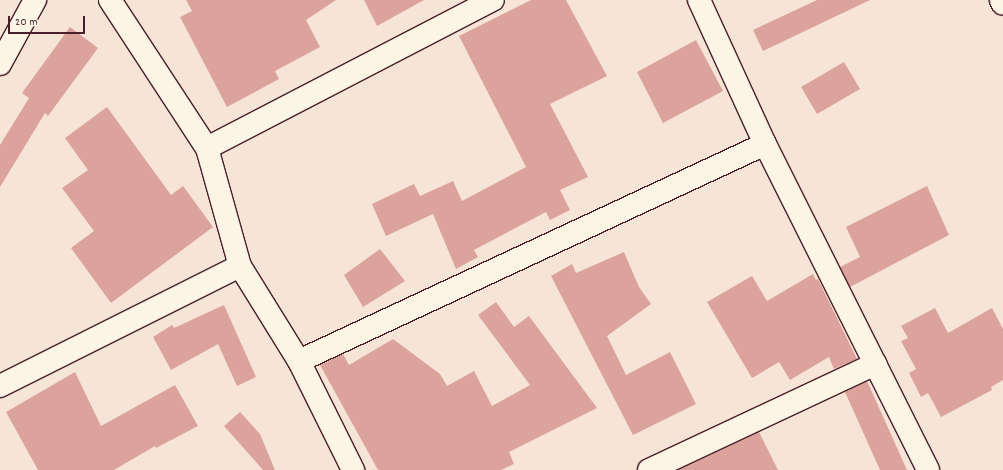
<!DOCTYPE html>
<style>
body{margin:0}
#map{position:relative;width:1003px;height:470px;overflow:hidden;background:#f6e5d6;font-family:Dekko,sans-serif}
div>[style]{position:absolute}
[style*='--x']{left:calc(var(--x)*1px);top:calc(var(--y)*1px);width:calc(var(--w)*1px);rotate:calc(var(--a)*1deg)}
.building>*{inset:0;background:#dca39c}
.roads{filter:drop-shadow(1px 0 #4a1f2b) drop-shadow(-1px 0 #4a1f2b) drop-shadow(0 1px #4a1f2b) drop-shadow(0 -1px #4a1f2b)}
.minor>*{height:22px;margin:-11px;padding:0 11px;transform-origin:11px;border-radius:11px;background:#fcf5e5}
span{translate:-50% -50%;white-space:nowrap;text-align:center;line-height:1.15;-webkit-text-stroke:3.5px #fcf5e5;paint-order:stroke}
.scale{position:absolute;left:8px;top:16px;width:77px;height:18px;box-sizing:border-box;border:2px solid #4a1f2b;border-top:0;padding-left:5px;font-size:12px;line-height:14px;white-space:nowrap;color:#4a1f2b;-webkit-text-stroke:3px #fcf5e5;paint-order:stroke}
</style>
<div id="map">
<div class="building">
<i style="clip-path:polygon(186px 0,336px 0,306px 20px,320px 47px,275px 71px,279px 79px,227px 107px,180px 17px,192px 11px)"></i>
<i style="clip-path:polygon(364px 0,424px 0,377px 26px)"></i>
<i style="clip-path:polygon(531px 0,566px 0,607px 76px,550px 104px,588px 177px,560px 190px,570px 210px,550px 220px,546px 212px,474px 250px,478px 257px,456px 269px,433px 214px,386px 236px,372px 204px,414px 184px,420px 196px,453px 181px,462px 201px,526px 167px,459px 36px)"></i>
<i style="clip-path:polygon(817px 0,870px 0,763px 51px,753px 30px)"></i>
<i style="clip-path:polygon(70px 27px,98px 48px,48px 116px,45px 113px,0 187px,0 145px,29px 98px,22px 93px)"></i>
<i style="clip-path:polygon(696px 40px,723px 91px,663px 123px,637px 72px)"></i>
<i style="clip-path:polygon(844px 62px,860px 89px,817px 114px,801px 87px)"></i>
<i style="clip-path:polygon(107px 107px,171px 195px,183px 186px,213px 227px,111px 303px,71px 248px,94px 231px,62px 188px,88px 170px,65px 138px)"></i>
<i style="clip-path:polygon(927px 186px,949px 235px,850px 287px,840px 267px,860px 257px,846px 227px)"></i>
<i style="clip-path:polygon(380px 249px,405px 281px,363px 307px,344px 275px)"></i>
<i style="clip-path:polygon(624px 252px,639px 287px,651px 304px,607px 336px,626px 375px,670px 352px,696px 404px,633px 435px,551px 276px,572px 264px,576px 273px)"></i>
<i style="clip-path:polygon(813px 274px,816px 280px,818px 279px,857px 359px,834px 369px,829px 357px,790px 380px,779px 362px,752px 378px,707px 302px,752px 276px,767px 301px)"></i>
<i style="clip-path:polygon(496px 302px,514px 327px,529px 316px,597px 408px,509px 452px,514px 464px,501px 470px,378px 470px,320px 365px,343px 354px,349px 365px,393px 339px,440px 374px,447px 386px,474px 371px,492px 406px,530px 385px,478px 315px)"></i>
<i style="clip-path:polygon(224px 305px,256px 377px,237px 386px,218px 344px,171px 370px,153px 337px,172px 325px,174px 328px)"></i>
<i style="clip-path:polygon(935px 308px,948px 333px,992px 308px,1003px 329px,1003px 380px,991px 387px,992px 390px,941px 417px,928px 393px,921px 397px,909px 373px,916px 369px,901px 341px,908px 338px,901px 326px)"></i>
<i style="clip-path:polygon(75px 372px,101px 426px,175px 385px,198px 426px,156px 448px,155px 446px,114px 470px,38px 470px,6px 412px)"></i>
<i style="clip-path:polygon(867px 381px,907px 470px,880px 470px,845px 392px)"></i>
<i style="clip-path:polygon(240px 412px,260px 434px,275px 470px,263px 470px,224px 426px)"></i>
<i style="clip-path:polygon(759px 432px,778px 470px,678px 470px)"></i>
</div>
<div class="roads">
<div class="minor">
<i style="--x:110;--y:0;--w:177;--a:56.8"></i>
<i style="--x:207;--y:148;--w:322;--a:-27.4"></i>
<i style="--x:699;--y:0;--w:158;--a:65.4"></i>
<i style="--x:765;--y:144;--w:364;--a:63.4"></i>
<i style="--x:1001;--y:0;--w:4;--a:63"></i>
<i style="--x:0;--y:64;--w:73;--a:-61.3"></i>
<i style="--x:207;--y:148;--w:123;--a:74.4"></i>
<i style="--x:240;--y:266;--w:112;--a:58.2"></i>
<i style="--x:299;--y:361;--w:122;--a:63.6"></i>
<i style="--x:299;--y:361;--w:514;--a:-24.97"></i>
<i style="--x:0;--y:386;--w:268;--a:-26.6"></i>
<i style="--x:649;--y:470;--w:250;--a:-25.1"></i>
</div>
</div>
<div class="scale">20 m</div>
</div>
